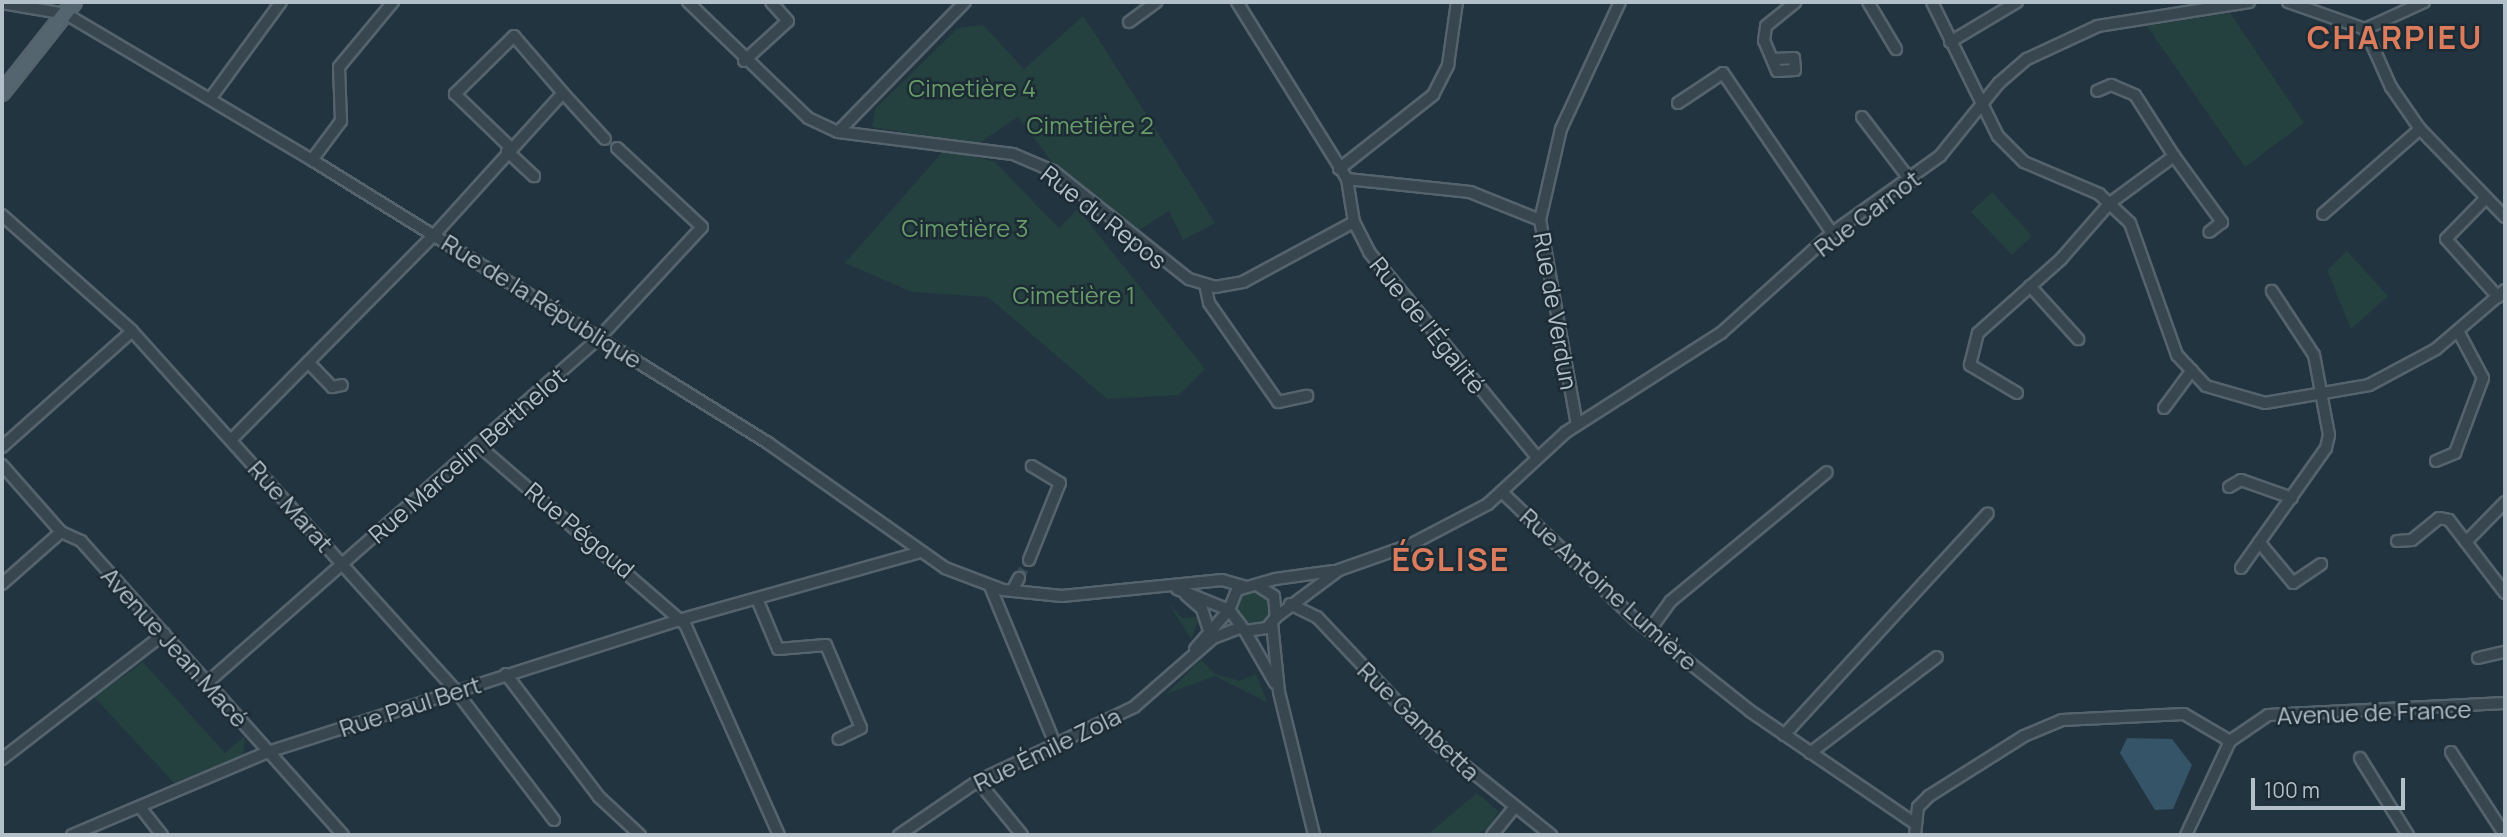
<!DOCTYPE html>
<meta charset="utf-8">
<style>
body{margin:0}
#map{position:relative;width:2507px;height:837px;overflow:hidden;background:#223440;font-family:Manrope,sans-serif}
div>[style]{position:absolute}
[style*='--x']{left:calc(var(--x)*1px);top:calc(var(--y)*1px);width:calc(var(--w)*1px);rotate:calc(var(--a)*1deg)}
.green>*{inset:0;background:#24413f}
.round{border-radius:50%}
.water>*{inset:0;background:#355468}
.minor-tunnel>*{height:10px;margin-top:-5px;transform-origin:0;background:repeating-linear-gradient(90deg,#384955 0 10px,transparent 0 15px)}
.roads{filter:drop-shadow(2px 0 #55636d) drop-shadow(-2px 0 #55636d) drop-shadow(0 2px #55636d) drop-shadow(0 -2px #55636d)}
.minor>*{height:10px;margin:-5px;padding:0 5px;transform-origin:5px;border-radius:5px;background:#37464f}
.major>*{height:14px;margin:-7px;padding:0 7px;transform-origin:7px;border-radius:7px;background:#556570}
span{translate:-50% -50%;white-space:nowrap;text-align:center;line-height:1.15;-webkit-text-stroke:5px #1c2b34;paint-order:stroke}
.park-label{font-size:24px;color:#689d6a}
.street-label{font-size:24px;color:#b3c0ca}
.district-label{font-size:32px;color:#dc7c5c;font-weight:700;letter-spacing:2px}
.frame{position:absolute;inset:0;border:4px solid #b3c0ca;pointer-events:none}
.scale{position:absolute;left:2251px;top:778px;width:154px;height:32px;box-sizing:border-box;border:4px solid #b3c0ca;border-top:0;padding-left:9px;font-size:21px;line-height:24px;white-space:nowrap;color:#b3c0ca;-webkit-text-stroke:5px #1c2b34;paint-order:stroke}
</style>
<div id="map">
<div class="green">
<i style="clip-path:polygon(2230px 13px,2304px 123px,2245px 167px,2147px 26px)"></i>
<i style="clip-path:polygon(1083px 16px,1101px 43px,1215px 223px,1183px 240px,1169px 211px,1136px 232px,1058px 170px,1018px 117px,978px 144px,872px 127px,875px 109px,958px 28px,983px 25px,1024px 69px)"></i>
<i style="clip-path:polygon(945px 149px,995px 162px,1059px 228px,1078px 209px,1205px 369px,1179px 395px,1107px 399px,988px 297px,912px 292px,845px 263px)"></i>
<i style="clip-path:polygon(1992px 192px,2032px 236px,2012px 255px,1971px 212px)"></i>
<i style="clip-path:polygon(2347px 251px,2388px 296px,2351px 329px,2327px 270px)"></i>
<i class="round" style="left:1236px;top:591px;width:34px;height:34px"></i>
<i style="clip-path:polygon(1168px 602px,1182px 618px,1200px 617px,1191px 639px)"></i>
<i style="clip-path:polygon(1201px 660px,1215px 674px,1240px 681px,1256px 674px,1267px 702px,1215px 676px,1166px 694px)"></i>
<i style="clip-path:polygon(143px 662px,225px 753px,245px 736px,243px 755px,174px 783px,94px 697px)"></i>
<i style="clip-path:polygon(1477px 793px,1498px 811px,1491px 827px,1474px 835px,1427px 835px)"></i>
</div>
<div class="water">
<i style="clip-path:polygon(2127px 738px,2172px 739px,2192px 765px,2173px 809px,2155px 810px,2120px 753px)"></i>
</div>
<div class="minor-tunnel">
<i style="--x:1019;--y:578;--w:21;--a:-61"></i>
</div>
<div class="roads">
<div class="minor">
<i style="--x:688;--y:2;--w:167;--a:44"></i>
<i style="--x:808;--y:118;--w:33;--a:25"></i>
<i style="--x:838;--y:132;--w:176;--a:7.2"></i>
<i style="--x:1013;--y:154;--w:43;--a:23"></i>
<i style="--x:1053;--y:171;--w:174;--a:38.5"></i>
<i style="--x:1189;--y:279;--w:27;--a:17"></i>
<i style="--x:1215;--y:287;--w:28;--a:-10"></i>
<i style="--x:1243;--y:282;--w:126;--a:-28.4"></i>
<i style="--x:1237;--y:2;--w:208;--a:58.1"></i>
<i style="--x:1347;--y:179;--w:44;--a:80.8"></i>
<i style="--x:1354;--y:222;--w:34;--a:63"></i>
<i style="--x:1369;--y:252;--w:264;--a:50.7"></i>
<i style="--x:1868;--y:2;--w:55;--a:59.2"></i>
<i style="--x:1932;--y:2;--w:149;--a:63.8"></i>
<i style="--x:1998;--y:136;--w:37;--a:45"></i>
<i style="--x:2024;--y:162;--w:82;--a:23.1"></i>
<i style="--x:2099;--y:194;--w:42;--a:43.1"></i>
<i style="--x:2130;--y:223;--w:140;--a:70.4"></i>
<i style="--x:2177;--y:355;--w:42;--a:46.9"></i>
<i style="--x:2206;--y:386;--w:61;--a:16.1"></i>
<i style="--x:2265;--y:403;--w:106;--a:-9.8"></i>
<i style="--x:2369;--y:385;--w:76;--a:-28.2"></i>
<i style="--x:2436;--y:349;--w:91;--a:-40.5"></i>
<i style="--x:2288;--y:2;--w:82;--a:19.3"></i>
<i style="--x:2;--y:3;--w:65;--a:9.8"></i>
<i style="--x:66;--y:14;--w:286;--a:30.7"></i>
<i style="--x:312;--y:160;--w:537;--a:31.82"></i>
<i style="--x:768;--y:443;--w:217;--a:35.2"></i>
<i style="--x:945;--y:568;--w:62;--a:20.8"></i>
<i style="--x:1003;--y:590;--w:59;--a:5.8"></i>
<i style="--x:1062;--y:596;--w:161;--a:-5.7"></i>
<i style="--x:1222;--y:580;--w:22;--a:16"></i>
<i style="--x:1129;--y:22;--w:34;--a:-36"></i>
<i style="--x:2365;--y:29;--w:64;--a:65.9"></i>
<i style="--x:2391;--y:87;--w:51;--a:55.4"></i>
<i style="--x:2420;--y:129;--w:122;--a:46"></i>
<i style="--x:2365;--y:29;--w:65;--a:-24.6"></i>
<i style="--x:1950;--y:42;--w:78;--a:-30.8"></i>
<i style="--x:1776;--y:59;--w:18;--a:-3"></i>
<i style="--x:1794;--y:58;--w:12;--a:85"></i>
<i style="--x:1795;--y:70;--w:18;--a:177"></i>
<i style="--x:1777;--y:71;--w:33;--a:-113"></i>
<i style="--x:1764;--y:41;--w:15;--a:-82"></i>
<i style="--x:1766;--y:26;--w:38;--a:-39"></i>
<i style="--x:744;--y:61;--w:59;--a:-42.3"></i>
<i style="--x:788;--y:21;--w:25;--a:-132"></i>
<i style="--x:563;--y:93;--w:62;--a:47.6"></i>
<i style="--x:210;--y:99;--w:120;--a:-53.8"></i>
<i style="--x:1678;--y:103;--w:54;--a:-33.7"></i>
<i style="--x:1723;--y:73;--w:194;--a:55.7"></i>
<i style="--x:1862;--y:117;--w:81;--a:52.6"></i>
<i style="--x:838;--y:132;--w:182;--a:-45.7"></i>
<i style="--x:507;--y:151;--w:37;--a:43"></i>
<i style="--x:2174;--y:156;--w:82;--a:54"></i>
<i style="--x:2222;--y:222;--w:16;--a:142"></i>
<i style="--x:312;--y:160;--w:49;--a:-53.4"></i>
<i style="--x:341;--y:121;--w:54;--a:-92.1"></i>
<i style="--x:339;--y:67;--w:85;--a:-50.3"></i>
<i style="--x:1339;--y:169;--w:120;--a:-38.2"></i>
<i style="--x:1433;--y:95;--w:34;--a:-63"></i>
<i style="--x:1448;--y:65;--w:64;--a:-81.9"></i>
<i style="--x:1347;--y:179;--w:124;--a:6"></i>
<i style="--x:1470;--y:192;--w:75;--a:21.8"></i>
<i style="--x:2486;--y:198;--w:57;--a:134.3"></i>
<i style="--x:2446;--y:239;--w:78;--a:48.1"></i>
<i style="--x:2323;--y:214;--w:129;--a:-41.2"></i>
<i style="--x:2;--y:215;--w:174;--a:41.7"></i>
<i style="--x:132;--y:331;--w:484;--a:48"></i>
<i style="--x:456;--y:691;--w:162;--a:52.8"></i>
<i style="--x:1205;--y:284;--w:19;--a:78"></i>
<i style="--x:1209;--y:303;--w:121;--a:55.1"></i>
<i style="--x:1278;--y:402;--w:30;--a:-12"></i>
<i style="--x:2030;--y:286;--w:72;--a:47.8"></i>
<i style="--x:308;--y:362;--w:35;--a:46"></i>
<i style="--x:332;--y:387;--w:10;--a:-11"></i>
<i style="--x:2017;--y:393;--w:55;--a:-149.2"></i>
<i style="--x:1970;--y:365;--w:33;--a:-76"></i>
<i style="--x:1978;--y:333;--w:111;--a:-41.7"></i>
<i style="--x:2061;--y:259;--w:74;--a:-48.8"></i>
<i style="--x:2110;--y:203;--w:79;--a:-36.3"></i>
<i style="--x:2174;--y:156;--w:72;--a:-122.6"></i>
<i style="--x:2135;--y:95;--w:26;--a:-157"></i>
<i style="--x:2111;--y:85;--w:15;--a:157"></i>
<i style="--x:2164;--y:408;--w:47;--a:-53.6"></i>
<i style="--x:1577;--y:425;--w:208;--a:-100.2"></i>
<i style="--x:1540;--y:220;--w:93;--a:-77"></i>
<i style="--x:1561;--y:129;--w:140;--a:-65.1"></i>
<i style="--x:231;--y:440;--w:290;--a:-45.3"></i>
<i style="--x:435;--y:234;--w:190;--a:-47.8"></i>
<i style="--x:563;--y:93;--w:75;--a:-130.7"></i>
<i style="--x:514;--y:36;--w:83;--a:135.5"></i>
<i style="--x:455;--y:94;--w:78;--a:44"></i>
<i style="--x:478;--y:445;--w:274;--a:40.9"></i>
<i style="--x:685;--y:624;--w:231;--a:66"></i>
<i style="--x:2;--y:447;--w:174;--a:-41.7"></i>
<i style="--x:2436;--y:461;--w:21;--a:-23"></i>
<i style="--x:2455;--y:453;--w:80;--a:-69.5"></i>
<i style="--x:2483;--y:378;--w:53;--a:-118"></i>
<i style="--x:2;--y:465;--w:89;--a:48.6"></i>
<i style="--x:61;--y:532;--w:22;--a:24"></i>
<i style="--x:81;--y:541;--w:394;--a:48.3"></i>
<i style="--x:2229;--y:487;--w:14;--a:-30"></i>
<i style="--x:2241;--y:480;--w:54;--a:19.4"></i>
<i style="--x:1503;--y:493;--w:185;--a:43.7"></i>
<i style="--x:1637;--y:621;--w:144;--a:38.5"></i>
<i style="--x:1750;--y:711;--w:199;--a:34.3"></i>
<i style="--x:2397;--y:541;--w:15;--a:-4"></i>
<i style="--x:2412;--y:540;--w:35;--a:-39"></i>
<i style="--x:2439;--y:518;--w:10;--a:11"></i>
<i style="--x:2449;--y:520;--w:92;--a:52.5"></i>
<i style="--x:2259;--y:542;--w:53;--a:50.3"></i>
<i style="--x:2293;--y:583;--w:34;--a:-34"></i>
<i style="--x:2466;--y:542;--w:56;--a:-45.7"></i>
<i style="--x:1029;--y:560;--w:83;--a:-68.1"></i>
<i style="--x:1060;--y:483;--w:33;--a:-149"></i>
<i style="--x:2241;--y:568;--w:147;--a:-54.7"></i>
<i style="--x:2326;--y:448;--w:13;--a:-77"></i>
<i style="--x:2329;--y:435;--w:81;--a:-100.6"></i>
<i style="--x:2314;--y:355;--w:77;--a:-123.3"></i>
<i style="--x:2;--y:584;--w:79;--a:-41.4"></i>
<i style="--x:1257;--y:585;--w:20;--a:33"></i>
<i style="--x:1274;--y:596;--w:21;--a:85"></i>
<i style="--x:1276;--y:617;--w:14;--a:129"></i>
<i style="--x:1267;--y:628;--w:22;--a:172"></i>
<i style="--x:1245;--y:631;--w:26;--a:-127"></i>
<i style="--x:1229;--y:610;--w:22;--a:-68"></i>
<i style="--x:1237;--y:590;--w:40;--a:-16"></i>
<i style="--x:1275;--y:579;--w:59;--a:-7.9"></i>
<i style="--x:990;--y:586;--w:171;--a:67.6"></i>
<i style="--x:1177;--y:589;--w:56;--a:22"></i>
<i style="--x:1012;--y:591;--w:15;--a:-62"></i>
<i style="--x:1186;--y:595;--w:21;--a:41"></i>
<i style="--x:1202;--y:609;--w:20;--a:72"></i>
<i style="--x:757;--y:599;--w:54;--a:67.2"></i>
<i style="--x:778;--y:649;--w:48;--a:-4.8"></i>
<i style="--x:826;--y:645;--w:90;--a:67.1"></i>
<i style="--x:861;--y:728;--w:25;--a:154"></i>
<i style="--x:1290;--y:604;--w:30;--a:26"></i>
<i style="--x:1317;--y:617;--w:172;--a:46.7"></i>
<i style="--x:1435;--y:742;--w:149;--a:38.7"></i>
<i style="--x:1276;--y:617;--w:79;--a:-36.7"></i>
<i style="--x:1339;--y:570;--w:75;--a:-19.4"></i>
<i style="--x:1410;--y:545;--w:88;--a:-27.7"></i>
<i style="--x:1488;--y:504;--w:106;--a:-42.7"></i>
<i style="--x:1566;--y:432;--w:184;--a:-32.6"></i>
<i style="--x:1721;--y:333;--w:149;--a:-42"></i>
<i style="--x:1832;--y:233;--w:133;--a:-35.5"></i>
<i style="--x:1940;--y:156;--w:94;--a:-51.1"></i>
<i style="--x:1999;--y:83;--w:37;--a:-41"></i>
<i style="--x:2027;--y:59;--w:78;--a:-24.9"></i>
<i style="--x:2098;--y:26;--w:153;--a:-9"></i>
<i style="--x:1272;--y:623;--w:69;--a:84.2"></i>
<i style="--x:1279;--y:692;--w:147;--a:76.2"></i>
<i style="--x:1245;--y:631;--w:60;--a:60"></i>
<i style="--x:1649;--y:631;--w:37;--a:-54"></i>
<i style="--x:1671;--y:601;--w:202;--a:-39.6"></i>
<i style="--x:1195;--y:649;--w:52;--a:-48.9"></i>
<i style="--x:2478;--y:658;--w:28;--a:-13"></i>
<i style="--x:506;--y:674;--w:154;--a:52.9"></i>
<i style="--x:599;--y:797;--w:56;--a:42.8"></i>
<i style="--x:208;--y:682;--w:521;--a:-41.34"></i>
<i style="--x:599;--y:338;--w:151;--a:-47.1"></i>
<i style="--x:702;--y:227;--w:116;--a:-137.1"></i>
<i style="--x:1784;--y:735;--w:301;--a:-47.4"></i>
<i style="--x:2451;--y:752;--w:99;--a:57"></i>
<i style="--x:1810;--y:753;--w:159;--a:-37.1"></i>
<i style="--x:2360;--y:758;--w:91;--a:58.1"></i>
<i style="--x:2;--y:759;--w:205;--a:-37.7"></i>
<i style="--x:978;--y:781;--w:70;--a:50.8"></i>
<i style="--x:140;--y:807;--w:36;--a:52"></i>
<i style="--x:72;--y:835;--w:213;--a:-23"></i>
<i style="--x:268;--y:752;--w:432;--a:-17.8"></i>
<i style="--x:679;--y:620;--w:247;--a:-15.7"></i>
<i style="--x:899;--y:835;--w:96;--a:-34.4"></i>
<i style="--x:978;--y:781;--w:173;--a:-25.4"></i>
<i style="--x:1134;--y:707;--w:105;--a:-41.1"></i>
<i style="--x:1213;--y:638;--w:28;--a:-21"></i>
<i style="--x:1492;--y:835;--w:36;--a:-51"></i>
<i style="--x:1915;--y:835;--w:28;--a:-84"></i>
<i style="--x:1918;--y:807;--w:16;--a:-45"></i>
<i style="--x:1929;--y:796;--w:112;--a:-32.3"></i>
<i style="--x:2024;--y:736;--w:41;--a:-22.8"></i>
<i style="--x:2062;--y:720;--w:122;--a:-2.8"></i>
<i style="--x:2184;--y:714;--w:53;--a:30.4"></i>
<i style="--x:2186;--y:835;--w:104;--a:-64.9"></i>
<i style="--x:2230;--y:741;--w:46;--a:-34.4"></i>
<i style="--x:2268;--y:715;--w:237;--a:-2.9"></i>
</div>
<div class="major">
<i style="--x:2;--y:93;--w:116;--a:-51.6"></i>
</div>
</div>
<div class="park-label">
<span style="left:972px;top:88px">Cimetière 4</span>
<span style="left:1090px;top:125px">Cimetière 2</span>
<span style="left:965px;top:228px">Cimetière 3</span>
<span style="left:1074px;top:295px">Cimetière 1</span>
</div>
<div class="street-label">
<span style="left:1867px;top:213px;rotate:-37deg">Rue Carnot</span>
<span style="left:1104px;top:217px;rotate:38deg">Rue du Repos</span>
<span style="left:542px;top:301px;rotate:32deg">Rue de la République</span>
<span style="left:1556px;top:311px;rotate:80deg">Rue de Verdun</span>
<span style="left:1428px;top:325px;rotate:51deg">Rue de l'Égalité</span>
<span style="left:467px;top:455px;rotate:-41deg">Rue Marcelin Berthelot</span>
<span style="left:291px;top:506px;rotate:48deg">Rue Marat</span>
<span style="left:580px;top:530px;rotate:40deg">Rue Pégoud</span>
<span style="left:1609px;top:589px;rotate:42deg">Rue Antoine Lumière</span>
<span style="left:175px;top:647px;rotate:48deg">Avenue Jean Macé</span>
<span style="left:410px;top:706px;rotate:-18deg">Rue Paul Bert</span>
<span style="left:2374px;top:712px;rotate:-2deg">Avenue de France</span>
<span style="left:1419px;top:721px;rotate:44deg">Rue Gambetta</span>
<span style="left:1047px;top:749px;rotate:-26deg">Rue Émile Zola</span>
</div>
<div class="district-label">
<span style="left:2395px;top:37px">CHARPIEU</span>
<span style="left:1451px;top:559px">ÉGLISE</span>
</div>
<div class="frame"></div>
<div class="scale">100 m</div>
</div>
